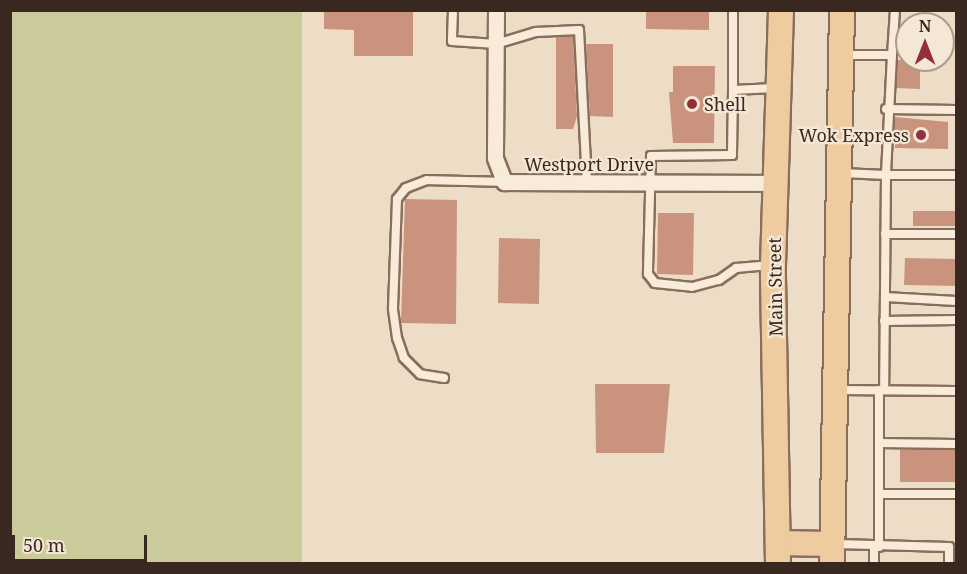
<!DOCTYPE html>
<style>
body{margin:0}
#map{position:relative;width:967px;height:574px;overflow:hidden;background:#eddcc6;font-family:"Noto Serif",serif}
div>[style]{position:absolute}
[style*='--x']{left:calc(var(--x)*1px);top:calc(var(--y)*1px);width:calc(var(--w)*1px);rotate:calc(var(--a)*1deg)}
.green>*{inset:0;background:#cbca9a}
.building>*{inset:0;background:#ca937d}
.roads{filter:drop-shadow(2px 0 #886e5c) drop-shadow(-2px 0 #886e5c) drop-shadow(0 2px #886e5c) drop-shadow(0 -2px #886e5c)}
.lane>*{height:8px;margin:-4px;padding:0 4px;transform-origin:4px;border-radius:4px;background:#f8ebd9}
.street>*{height:15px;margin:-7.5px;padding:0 7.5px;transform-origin:7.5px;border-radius:7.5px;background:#f8ebd9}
.primary>*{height:24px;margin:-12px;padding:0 12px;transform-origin:12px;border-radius:12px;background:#eecc9f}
.dots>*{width:16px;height:16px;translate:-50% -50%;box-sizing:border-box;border:3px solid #f4e7d5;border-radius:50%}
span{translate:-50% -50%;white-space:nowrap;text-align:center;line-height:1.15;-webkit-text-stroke:4.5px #f4e7d5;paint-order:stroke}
.poi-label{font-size:18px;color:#38281f}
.left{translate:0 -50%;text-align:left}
.right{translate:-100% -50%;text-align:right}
.street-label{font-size:18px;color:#38281f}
.frame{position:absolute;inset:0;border:12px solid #38281f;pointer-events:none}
.north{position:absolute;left:895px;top:12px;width:60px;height:60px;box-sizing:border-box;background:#f4e7d5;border:2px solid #a99b8c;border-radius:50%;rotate:0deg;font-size:16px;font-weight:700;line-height:24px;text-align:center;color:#38281f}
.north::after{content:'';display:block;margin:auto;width:21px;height:27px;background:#952e3c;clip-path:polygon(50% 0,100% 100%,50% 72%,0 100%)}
.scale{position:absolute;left:12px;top:535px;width:135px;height:27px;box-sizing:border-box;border:3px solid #38281f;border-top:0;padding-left:8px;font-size:18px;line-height:21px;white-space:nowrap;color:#38281f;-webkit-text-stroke:4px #f4e7d5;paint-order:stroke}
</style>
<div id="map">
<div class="green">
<i style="clip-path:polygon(10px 11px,302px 11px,302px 563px,11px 563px)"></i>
</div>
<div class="building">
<i style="clip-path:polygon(324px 10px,413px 10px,413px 56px,354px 56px,354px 30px,324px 29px)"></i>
<i style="clip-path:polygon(646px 10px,709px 10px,709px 30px,646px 29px)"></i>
<i style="clip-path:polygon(573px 36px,577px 116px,573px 129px,556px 129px,556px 37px)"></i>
<i style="clip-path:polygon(586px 44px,613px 44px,613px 117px,590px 116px)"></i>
<i style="clip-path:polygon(898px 60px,920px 60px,920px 89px,896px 88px)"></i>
<i style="clip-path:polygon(673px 66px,715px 66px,714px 143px,673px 143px,669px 92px,673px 92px)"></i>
<i style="clip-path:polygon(895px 117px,948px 122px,948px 149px,895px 148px)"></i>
<i style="clip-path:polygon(405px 199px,457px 200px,456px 324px,401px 323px)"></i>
<i style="clip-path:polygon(913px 211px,957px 211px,957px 226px,913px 226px)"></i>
<i style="clip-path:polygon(658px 213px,694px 213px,693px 275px,657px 274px)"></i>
<i style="clip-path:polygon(499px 238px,540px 239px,539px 304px,498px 303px)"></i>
<i style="clip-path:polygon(905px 258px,957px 259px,957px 286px,904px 285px)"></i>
<i style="clip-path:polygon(595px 384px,670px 384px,664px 453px,596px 453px)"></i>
<i style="clip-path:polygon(900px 450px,957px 450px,957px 482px,900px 482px)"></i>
</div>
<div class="roads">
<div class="lane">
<i style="--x:453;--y:10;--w:31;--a:92"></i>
<i style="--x:452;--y:41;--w:44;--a:3.9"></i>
<i style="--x:496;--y:44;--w:42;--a:-16.7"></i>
<i style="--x:536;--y:32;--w:43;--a:-2.7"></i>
<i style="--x:579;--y:30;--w:153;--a:87"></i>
<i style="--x:733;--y:10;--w:80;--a:90"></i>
<i style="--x:733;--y:90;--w:42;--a:-2.7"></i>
<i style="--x:845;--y:55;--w:47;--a:0"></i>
<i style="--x:892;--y:55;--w:45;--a:-86.2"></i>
<i style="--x:892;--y:55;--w:120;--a:92.9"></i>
<i style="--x:886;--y:175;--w:70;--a:0"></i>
<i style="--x:733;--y:90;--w:65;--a:90.9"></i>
<i style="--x:732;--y:155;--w:81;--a:179.3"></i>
<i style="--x:651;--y:156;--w:118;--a:91.5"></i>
<i style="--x:648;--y:274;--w:11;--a:52"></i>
<i style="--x:655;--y:283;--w:37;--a:6"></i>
<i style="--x:692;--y:287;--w:28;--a:-15"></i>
<i style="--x:719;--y:280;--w:21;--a:-35"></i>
<i style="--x:736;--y:268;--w:33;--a:-5"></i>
<i style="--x:886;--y:109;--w:70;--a:0.8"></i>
<i style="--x:842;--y:173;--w:44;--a:2.6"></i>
<i style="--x:886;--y:175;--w:215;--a:90.5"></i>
<i style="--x:885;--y:234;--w:71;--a:0"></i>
<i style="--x:885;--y:297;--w:71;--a:3.2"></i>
<i style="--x:884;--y:321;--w:72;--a:-0.8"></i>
<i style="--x:444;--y:378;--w:24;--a:-171"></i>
<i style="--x:420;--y:374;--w:23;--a:-135"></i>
<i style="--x:404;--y:358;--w:21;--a:-109"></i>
<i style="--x:397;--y:338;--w:30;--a:-98"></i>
<i style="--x:393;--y:308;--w:109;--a:-87.9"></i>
<i style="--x:397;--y:199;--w:14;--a:-51"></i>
<i style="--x:406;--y:188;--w:22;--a:-21"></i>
<i style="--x:427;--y:180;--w:77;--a:1.5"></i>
<i style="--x:839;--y:390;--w:117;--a:0.5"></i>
<i style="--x:879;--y:443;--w:77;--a:0.7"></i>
<i style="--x:879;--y:494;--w:77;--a:0"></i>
<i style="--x:836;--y:544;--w:113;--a:1.5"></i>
<i style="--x:949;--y:547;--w:17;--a:90"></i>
<i style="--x:874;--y:546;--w:18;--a:90"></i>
<i style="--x:879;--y:547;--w:157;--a:-90"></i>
</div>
<div class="street">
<i style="--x:496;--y:10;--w:148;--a:90.4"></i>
<i style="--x:495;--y:158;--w:26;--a:69"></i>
<i style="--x:504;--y:182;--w:271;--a:0.2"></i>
</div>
<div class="primary">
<i style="--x:778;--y:543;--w:54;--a:1.1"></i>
<i style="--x:778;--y:564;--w:299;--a:-91"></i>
<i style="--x:773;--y:265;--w:255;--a:-88.2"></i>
<i style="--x:832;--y:564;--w:554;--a:-88.97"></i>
</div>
</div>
<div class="dots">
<i style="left:692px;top:104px;background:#952e3c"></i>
<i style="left:921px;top:135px;background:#952e3c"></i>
</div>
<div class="poi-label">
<span class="left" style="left:704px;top:104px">Shell</span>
<span class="right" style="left:909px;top:135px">Wok Express</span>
</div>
<div class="street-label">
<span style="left:589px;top:164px">Westport Drive</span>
<span style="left:775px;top:287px;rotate:-91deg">Main Street</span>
</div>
<div class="frame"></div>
<div class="north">N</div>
<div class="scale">50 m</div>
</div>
